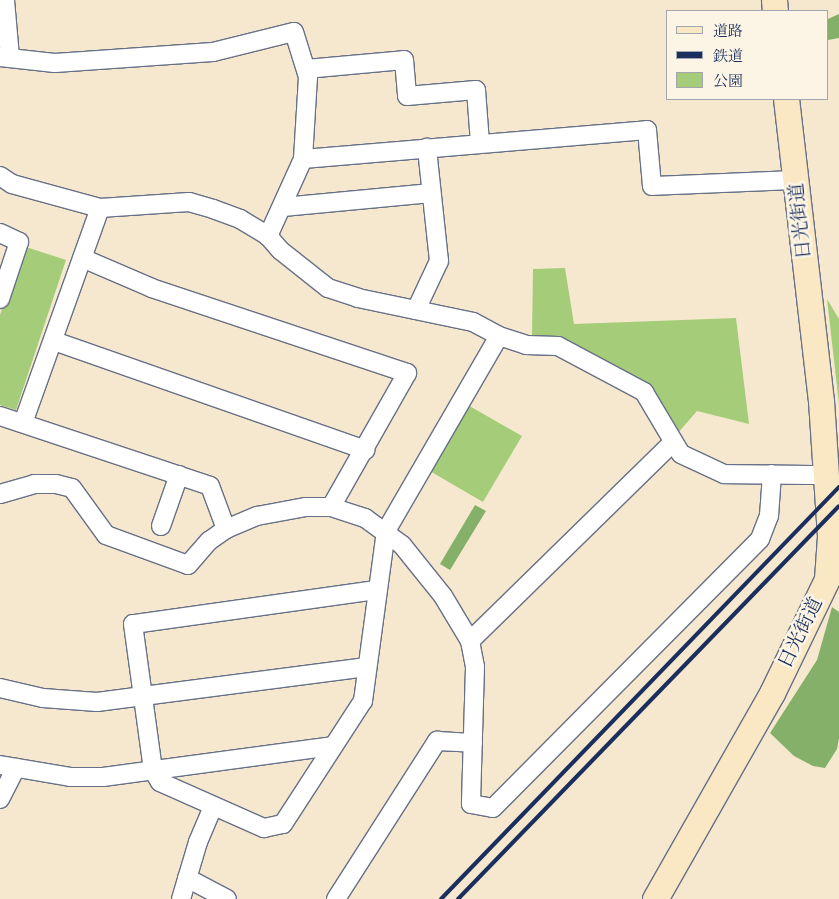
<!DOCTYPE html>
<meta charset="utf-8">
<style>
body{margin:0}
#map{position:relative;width:839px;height:899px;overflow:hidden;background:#f5e8cf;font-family:"Libre Bodoni","Noto Serif JP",serif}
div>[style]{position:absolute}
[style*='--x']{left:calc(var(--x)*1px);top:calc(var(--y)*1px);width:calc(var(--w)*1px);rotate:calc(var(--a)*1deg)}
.green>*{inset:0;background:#a5cd79}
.forest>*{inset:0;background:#84b069}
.roads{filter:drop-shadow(1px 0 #677086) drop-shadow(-1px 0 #677086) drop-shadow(0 1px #677086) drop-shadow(0 -1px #677086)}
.street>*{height:18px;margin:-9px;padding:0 9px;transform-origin:9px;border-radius:9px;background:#fff}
.secondary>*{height:25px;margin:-12.5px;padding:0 12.5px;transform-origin:12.5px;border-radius:12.5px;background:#fae7c3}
.rail>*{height:4px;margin:-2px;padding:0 2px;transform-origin:2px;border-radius:2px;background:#1b2f5e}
span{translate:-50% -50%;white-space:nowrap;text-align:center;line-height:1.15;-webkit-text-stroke:5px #fcf5e5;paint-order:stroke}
.street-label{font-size:19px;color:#1b2f5e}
.legend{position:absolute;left:666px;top:10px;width:162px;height:90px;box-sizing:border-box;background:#fcf5e5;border:1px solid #a2a6af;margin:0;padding:6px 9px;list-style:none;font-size:15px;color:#1b2f5e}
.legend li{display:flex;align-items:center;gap:10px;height:25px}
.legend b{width:25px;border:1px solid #a2a6af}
</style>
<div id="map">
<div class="green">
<i style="clip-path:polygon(23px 246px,66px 260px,16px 410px,0 405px,0 315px)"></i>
<i style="clip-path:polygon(565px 268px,574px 324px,736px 318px,749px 424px,697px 411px,677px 434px,645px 383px,564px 340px,532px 335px,533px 269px)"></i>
<i style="clip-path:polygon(827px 299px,839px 319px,839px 404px)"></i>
<i style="clip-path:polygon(466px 404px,522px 436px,483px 502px,428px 470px)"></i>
</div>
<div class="forest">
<i style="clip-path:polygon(839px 14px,839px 38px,828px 40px,828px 19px)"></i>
<i style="clip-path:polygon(475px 505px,486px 511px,450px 570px,440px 564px)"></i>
<i style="clip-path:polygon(832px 607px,839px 612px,839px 738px,837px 749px,825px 768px,813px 766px,794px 756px,770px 733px,817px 660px)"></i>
</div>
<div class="roads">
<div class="street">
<i style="--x:5;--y:0;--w:57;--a:85"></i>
<i style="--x:0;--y:57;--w:55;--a:6.2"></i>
<i style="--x:55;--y:63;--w:158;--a:-4"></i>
<i style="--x:213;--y:52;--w:83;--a:-13.9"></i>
<i style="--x:294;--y:32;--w:47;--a:72.7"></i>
<i style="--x:308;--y:77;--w:82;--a:93.5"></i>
<i style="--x:303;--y:159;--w:85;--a:114.4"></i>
<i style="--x:306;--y:69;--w:98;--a:-5.2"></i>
<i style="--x:404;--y:60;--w:36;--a:85"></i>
<i style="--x:407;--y:96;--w:69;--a:-5"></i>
<i style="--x:476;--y:90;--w:53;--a:85.7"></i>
<i style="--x:303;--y:159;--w:345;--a:-4.8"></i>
<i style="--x:647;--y:130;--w:56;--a:84.9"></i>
<i style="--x:652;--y:186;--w:145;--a:-2.4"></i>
<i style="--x:0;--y:176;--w:14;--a:34"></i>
<i style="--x:12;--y:184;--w:91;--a:15.3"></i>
<i style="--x:100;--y:208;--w:89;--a:-3.9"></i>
<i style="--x:189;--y:202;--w:25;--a:16"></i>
<i style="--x:213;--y:209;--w:29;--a:20"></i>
<i style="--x:240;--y:219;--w:33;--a:31"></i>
<i style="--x:268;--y:236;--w:18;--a:49"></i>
<i style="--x:280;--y:250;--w:61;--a:38.4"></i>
<i style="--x:328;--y:288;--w:32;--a:18"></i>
<i style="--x:358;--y:298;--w:117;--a:11.8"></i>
<i style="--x:473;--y:322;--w:30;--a:28"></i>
<i style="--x:499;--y:336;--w:28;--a:18"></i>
<i style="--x:526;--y:345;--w:32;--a:2"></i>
<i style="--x:558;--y:346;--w:98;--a:28.1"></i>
<i style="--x:644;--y:392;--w:72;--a:59.2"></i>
<i style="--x:681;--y:454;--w:47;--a:24.9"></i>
<i style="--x:724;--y:474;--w:103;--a:0.6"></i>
<i style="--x:283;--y:207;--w:149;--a:-5.4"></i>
<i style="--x:0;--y:233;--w:21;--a:25"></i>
<i style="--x:19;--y:242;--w:60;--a:108.4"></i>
<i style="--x:416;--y:310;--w:54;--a:-64.9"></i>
<i style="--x:439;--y:261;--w:114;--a:-96.1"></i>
<i style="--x:54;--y:341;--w:330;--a:19.3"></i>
<i style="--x:0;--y:416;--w:221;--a:18.4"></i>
<i style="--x:210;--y:486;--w:46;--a:69.6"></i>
<i style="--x:226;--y:529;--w:34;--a:-23"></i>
<i style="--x:257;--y:516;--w:50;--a:-10.4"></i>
<i style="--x:306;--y:507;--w:25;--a:0"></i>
<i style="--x:331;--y:507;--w:154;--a:-60.4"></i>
<i style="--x:407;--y:373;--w:269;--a:-161.6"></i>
<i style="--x:152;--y:288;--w:76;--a:-156.8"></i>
<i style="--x:23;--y:423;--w:228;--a:-70.3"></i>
<i style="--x:0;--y:494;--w:35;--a:-16"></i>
<i style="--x:34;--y:484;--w:22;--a:0"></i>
<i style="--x:56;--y:484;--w:16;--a:14"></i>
<i style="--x:72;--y:488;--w:58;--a:54.1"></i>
<i style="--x:106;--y:535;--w:87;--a:20.1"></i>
<i style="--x:188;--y:565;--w:32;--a:-49"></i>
<i style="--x:209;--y:541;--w:21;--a:-35"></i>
<i style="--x:331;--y:507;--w:36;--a:18"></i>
<i style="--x:365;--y:518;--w:46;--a:36.1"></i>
<i style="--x:402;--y:545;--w:65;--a:51.2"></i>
<i style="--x:443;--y:596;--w:52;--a:59"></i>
<i style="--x:470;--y:641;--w:26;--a:79"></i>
<i style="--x:475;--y:667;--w:137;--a:91.7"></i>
<i style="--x:471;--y:804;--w:22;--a:10"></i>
<i style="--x:493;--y:808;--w:379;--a:-45.2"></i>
<i style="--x:760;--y:539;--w:25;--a:-69"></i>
<i style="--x:769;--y:516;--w:42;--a:-85.9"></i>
<i style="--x:161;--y:526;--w:54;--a:-70.6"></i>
<i style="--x:376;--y:590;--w:245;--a:172"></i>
<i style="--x:133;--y:624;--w:147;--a:82.2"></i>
<i style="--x:153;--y:770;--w:14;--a:60"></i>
<i style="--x:160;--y:782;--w:114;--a:23.9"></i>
<i style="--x:264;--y:828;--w:19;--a:-12"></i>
<i style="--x:283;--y:824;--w:147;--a:-57"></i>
<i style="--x:363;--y:701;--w:172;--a:-82.3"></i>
<i style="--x:386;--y:531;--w:225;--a:-59.9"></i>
<i style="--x:470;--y:641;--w:283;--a:-44.4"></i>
<i style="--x:0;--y:688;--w:44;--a:13.1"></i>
<i style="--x:43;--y:698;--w:54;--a:4.2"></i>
<i style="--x:97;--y:702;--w:272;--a:-7.4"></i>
<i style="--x:0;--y:765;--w:71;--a:9.7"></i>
<i style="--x:70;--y:777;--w:33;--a:0"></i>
<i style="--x:103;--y:777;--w:231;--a:-7.7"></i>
<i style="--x:0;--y:799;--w:35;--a:-63"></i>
<i style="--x:187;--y:878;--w:45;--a:27.7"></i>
<i style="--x:181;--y:899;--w:59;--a:-73.4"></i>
<i style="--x:198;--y:842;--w:38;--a:-67"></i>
<i style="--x:336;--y:899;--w:188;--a:-57.4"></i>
<i style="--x:437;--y:741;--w:36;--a:3"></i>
</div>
<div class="secondary">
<i style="--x:774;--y:0;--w:11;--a:85"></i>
<i style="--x:655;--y:899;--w:237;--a:-60.4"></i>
<i style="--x:772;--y:693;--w:127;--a:-64.2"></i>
<i style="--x:827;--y:579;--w:43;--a:-86"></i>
<i style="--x:830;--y:536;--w:135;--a:-93.8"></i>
<i style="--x:821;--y:401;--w:304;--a:-96.6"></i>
</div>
</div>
<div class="rail">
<i style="--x:441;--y:899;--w:573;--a:-45.99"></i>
<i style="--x:458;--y:899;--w:547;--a:-45.89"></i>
</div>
<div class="street-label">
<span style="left:801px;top:221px;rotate:-96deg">日光街道</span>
<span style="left:801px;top:633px;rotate:-64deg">日光街道</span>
</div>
<ul class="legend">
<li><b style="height:6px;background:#fae7c3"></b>道路</li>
<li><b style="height:6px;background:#1b2f5e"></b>鉄道</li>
<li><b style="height:14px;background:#a5cd79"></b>公園</li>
</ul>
</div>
